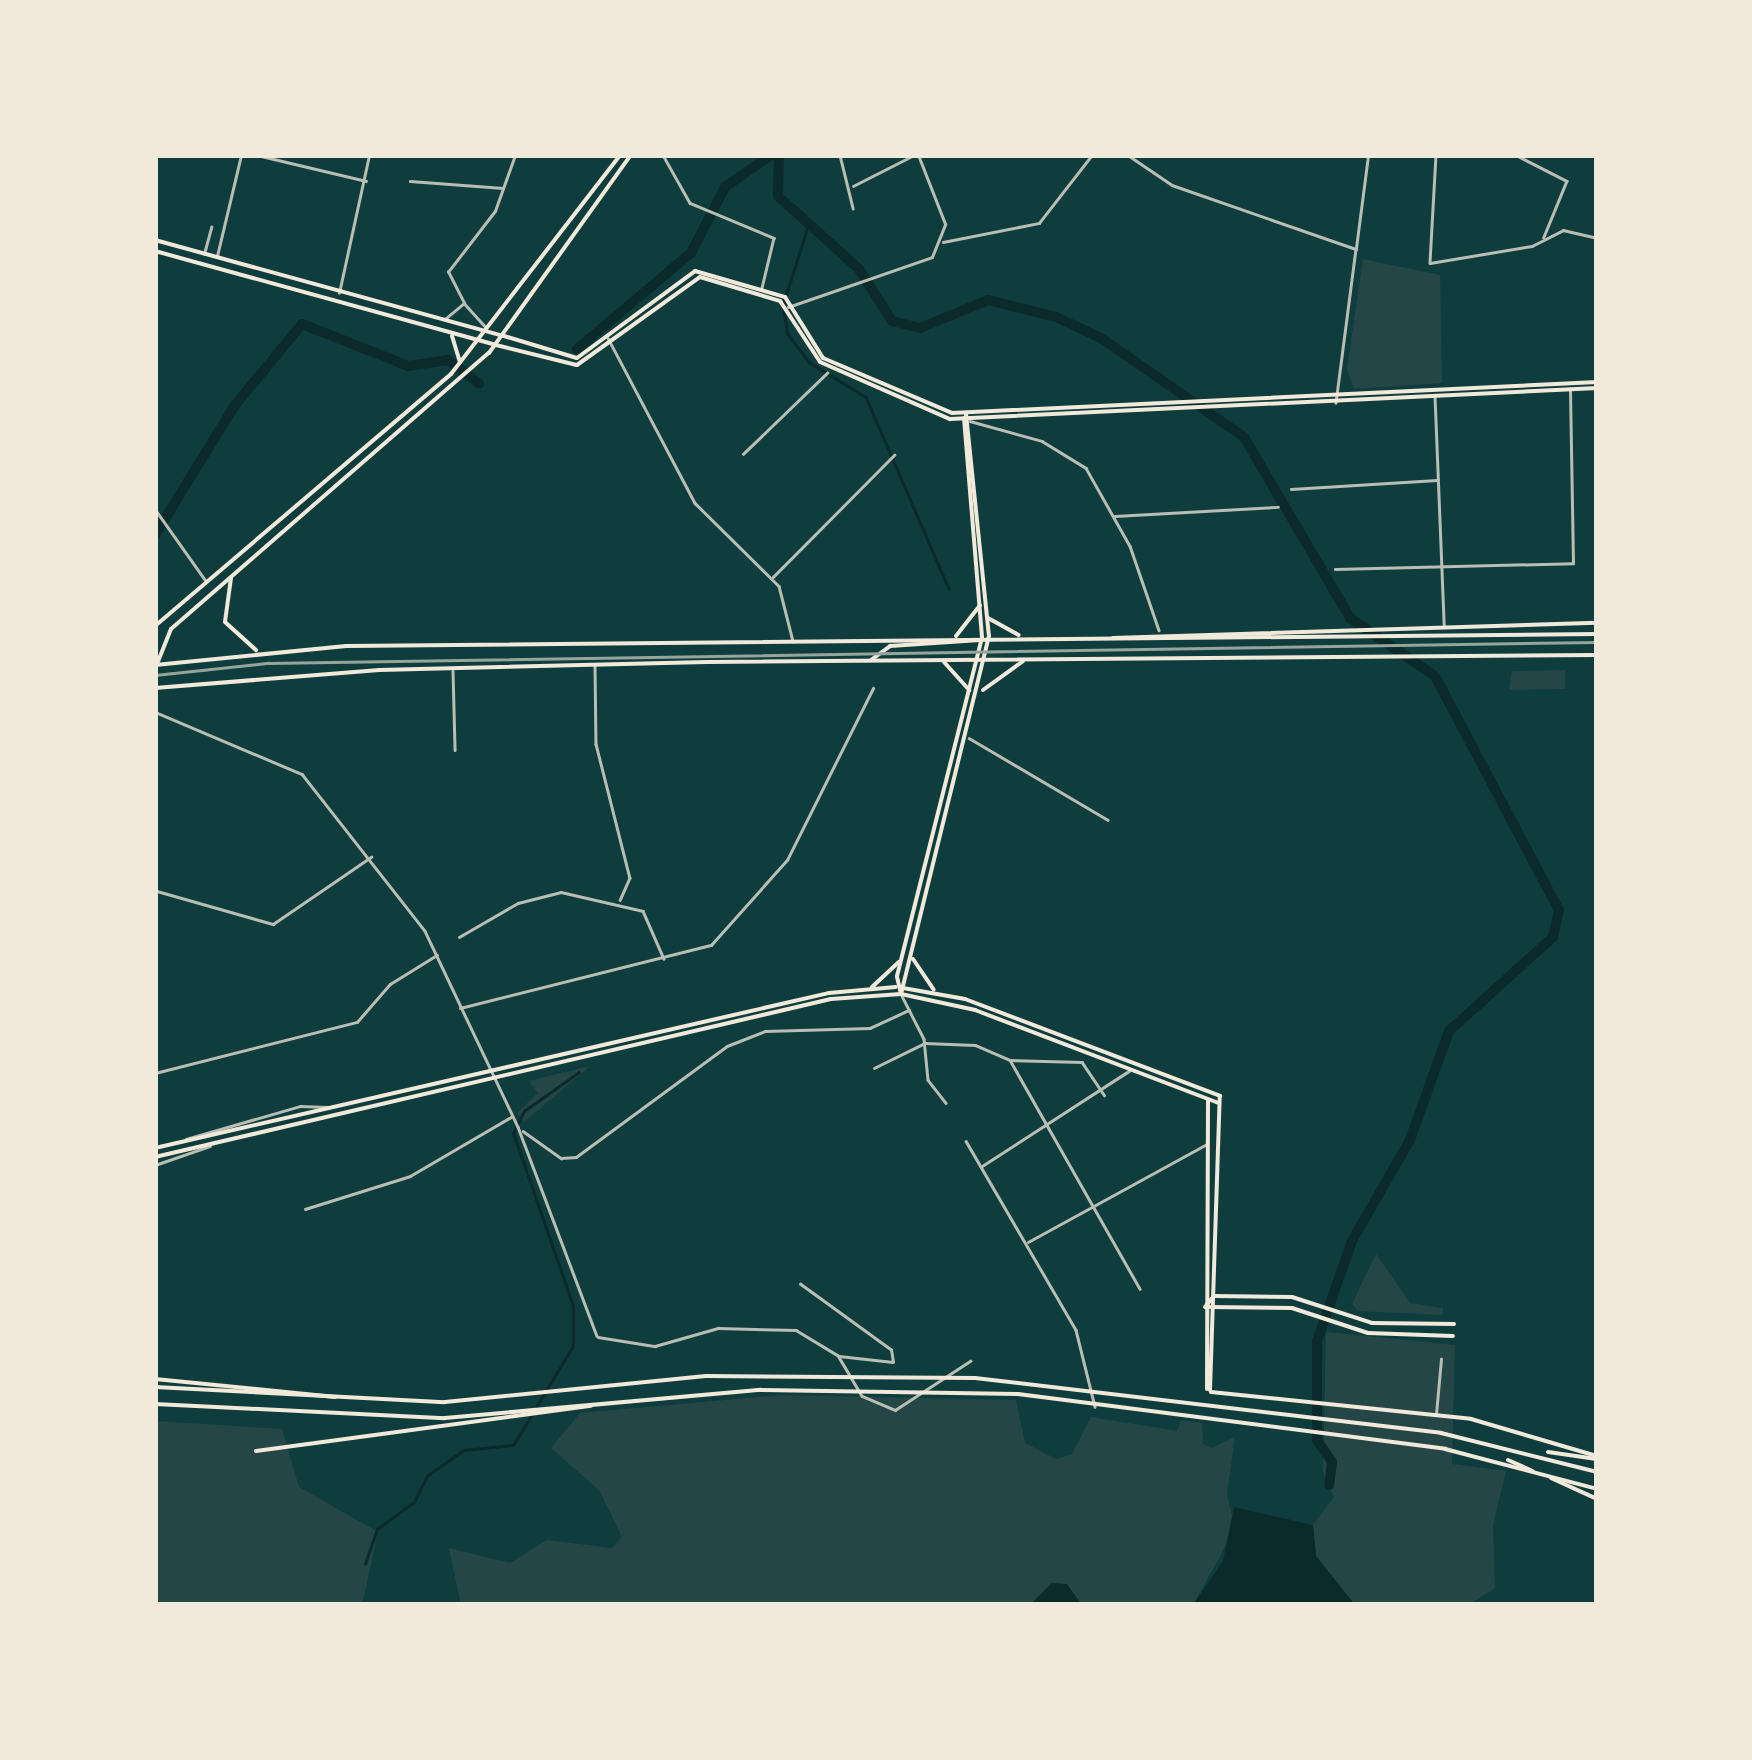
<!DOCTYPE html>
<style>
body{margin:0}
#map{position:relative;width:1752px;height:1760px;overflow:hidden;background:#0f3d3e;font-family:"Source Sans 3",sans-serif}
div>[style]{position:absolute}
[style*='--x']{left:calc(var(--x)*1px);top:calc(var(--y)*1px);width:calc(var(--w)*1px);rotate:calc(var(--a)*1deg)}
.green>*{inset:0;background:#244646}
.water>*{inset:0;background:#0a2a2b}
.stream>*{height:2.5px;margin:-1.25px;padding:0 1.25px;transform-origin:1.25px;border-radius:1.25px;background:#0a2a2b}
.river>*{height:10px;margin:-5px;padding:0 5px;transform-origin:5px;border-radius:5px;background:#0a2a2b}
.minor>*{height:2.5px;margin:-1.25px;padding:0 1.25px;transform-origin:1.25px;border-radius:1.25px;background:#b8beb3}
.tertiary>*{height:2.5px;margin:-1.25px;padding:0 1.25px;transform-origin:1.25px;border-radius:1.25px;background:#b8beb3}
.secondary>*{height:4px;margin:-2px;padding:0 2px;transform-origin:2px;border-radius:2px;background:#f1e9da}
.primary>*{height:4px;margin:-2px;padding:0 2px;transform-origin:2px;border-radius:2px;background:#f1e9da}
.trunk>*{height:4px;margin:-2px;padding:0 2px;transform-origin:2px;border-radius:2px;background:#f1e9da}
.rail>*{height:2.5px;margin:-1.25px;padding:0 1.25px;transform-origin:1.25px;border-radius:1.25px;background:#97a49c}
span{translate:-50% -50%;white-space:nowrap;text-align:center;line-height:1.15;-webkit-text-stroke:8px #f1e9da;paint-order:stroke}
.frame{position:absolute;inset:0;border:158px solid #f1e9da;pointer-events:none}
</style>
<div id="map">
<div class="green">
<i style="clip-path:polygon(1363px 259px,1440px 275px,1442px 383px,1354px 389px,1347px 369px)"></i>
<i style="clip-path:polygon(1565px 670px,1565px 689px,1509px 690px,1512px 671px)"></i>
<i style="clip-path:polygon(590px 1066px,524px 1122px,517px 1113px,538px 1093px,529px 1081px)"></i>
<i style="clip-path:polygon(1376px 1254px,1410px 1303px,1443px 1308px,1443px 1315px,1358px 1311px,1352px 1304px)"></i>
<i style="clip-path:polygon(1326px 1332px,1455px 1345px,1452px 1464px,1506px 1471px,1493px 1525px,1495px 1588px,1469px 1605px,1355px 1605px,1316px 1556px,1313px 1525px,1334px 1497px,1323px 1473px)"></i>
<i style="clip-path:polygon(781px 1395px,1016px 1400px,1025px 1443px,1056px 1459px,1072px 1454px,1091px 1417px,1177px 1431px,1181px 1420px,1202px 1423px,1203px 1444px,1212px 1448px,1235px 1437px,1227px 1494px,1235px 1529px,1193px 1605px,1082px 1605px,1052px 1583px,1030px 1605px,461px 1605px,449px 1548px,510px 1563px,547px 1540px,612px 1548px,622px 1537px,599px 1490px,551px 1448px,580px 1413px)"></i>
<i style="clip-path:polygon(155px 1421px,282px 1429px,299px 1487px,378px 1532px,362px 1605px,155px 1605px)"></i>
</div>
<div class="water">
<i style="clip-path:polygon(1234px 1507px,1313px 1525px,1316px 1556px,1355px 1605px,1193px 1605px,1223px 1561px)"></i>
<i style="clip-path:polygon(1052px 1583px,1067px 1584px,1082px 1605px,1030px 1605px)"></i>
</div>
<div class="stream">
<i style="--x:808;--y:227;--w:83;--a:107.6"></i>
<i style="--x:783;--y:306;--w:28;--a:80"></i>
<i style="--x:788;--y:334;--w:35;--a:53"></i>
<i style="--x:809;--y:362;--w:67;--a:31.6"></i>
<i style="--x:866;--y:397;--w:209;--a:66.6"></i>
<i style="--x:536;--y:1407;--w:71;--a:-58.8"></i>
<i style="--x:573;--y:1346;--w:40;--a:-90"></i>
<i style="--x:573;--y:1306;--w:183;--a:-109.1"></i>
<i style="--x:513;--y:1133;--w:25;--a:-63"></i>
<i style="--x:524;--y:1111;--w:67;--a:-35.3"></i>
<i style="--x:365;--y:1564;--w:37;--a:-71"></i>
<i style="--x:377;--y:1529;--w:46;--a:-36.1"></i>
<i style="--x:414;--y:1502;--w:30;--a:-63"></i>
<i style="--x:428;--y:1475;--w:44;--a:-34.8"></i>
<i style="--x:464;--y:1450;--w:49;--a:-5.8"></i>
<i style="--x:513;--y:1445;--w:36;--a:-58"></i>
</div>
<div class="river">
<i style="--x:779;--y:155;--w:41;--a:91.4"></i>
<i style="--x:778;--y:196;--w:109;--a:42"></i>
<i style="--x:859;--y:269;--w:62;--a:57.6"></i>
<i style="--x:892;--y:321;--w:29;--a:14"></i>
<i style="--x:920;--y:328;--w:74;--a:-22.4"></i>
<i style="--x:988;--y:300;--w:70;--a:14"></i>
<i style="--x:1056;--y:317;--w:50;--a:25"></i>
<i style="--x:1101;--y:338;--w:174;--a:34.7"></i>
<i style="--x:1244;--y:437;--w:210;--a:59.6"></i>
<i style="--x:1350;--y:618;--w:103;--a:34.3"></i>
<i style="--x:1435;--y:676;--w:265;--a:62.1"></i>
<i style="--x:1559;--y:910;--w:28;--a:103"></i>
<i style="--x:1553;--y:937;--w:140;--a:137.9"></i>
<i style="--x:1449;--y:1031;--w:116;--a:109.7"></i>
<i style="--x:1410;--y:1140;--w:116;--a:119.9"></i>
<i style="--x:1352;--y:1241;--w:106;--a:109.3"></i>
<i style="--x:1317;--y:1341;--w:99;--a:90"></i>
<i style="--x:1317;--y:1440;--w:27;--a:56"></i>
<i style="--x:1332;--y:1462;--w:23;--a:97"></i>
<i style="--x:577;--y:349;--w:149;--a:-40.1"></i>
<i style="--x:691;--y:253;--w:74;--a:-62.7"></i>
<i style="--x:725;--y:187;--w:56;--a:-34.8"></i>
<i style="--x:155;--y:535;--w:153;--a:-58.4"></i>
<i style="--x:235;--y:405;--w:105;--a:-50.4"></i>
<i style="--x:302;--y:324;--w:114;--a:21.6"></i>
<i style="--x:408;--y:366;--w:40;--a:-8.5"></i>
<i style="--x:448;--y:360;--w:39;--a:37"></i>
</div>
<div class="minor">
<i style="--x:663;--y:155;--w:55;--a:60.6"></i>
<i style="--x:690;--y:203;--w:91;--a:22.6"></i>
<i style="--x:774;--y:238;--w:51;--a:103.5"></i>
<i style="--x:840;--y:155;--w:55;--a:76.2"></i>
<i style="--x:1128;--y:155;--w:53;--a:34.3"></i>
<i style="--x:1172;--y:185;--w:195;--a:19.2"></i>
<i style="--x:1356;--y:249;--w:155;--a:97.4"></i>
<i style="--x:1436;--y:155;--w:108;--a:93.2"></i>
<i style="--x:1430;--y:263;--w:103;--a:-9.5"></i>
<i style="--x:1532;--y:246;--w:35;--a:-27"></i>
<i style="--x:1563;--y:230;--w:35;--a:13"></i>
<i style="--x:1516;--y:155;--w:57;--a:27"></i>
<i style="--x:1567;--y:181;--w:61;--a:112.3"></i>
<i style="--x:410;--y:181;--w:93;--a:4.3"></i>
<i style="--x:853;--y:186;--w:68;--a:-26.9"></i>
<i style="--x:1356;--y:248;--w:94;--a:-82.6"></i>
<i style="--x:204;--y:254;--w:28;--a:-75"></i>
<i style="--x:464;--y:303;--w:35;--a:-117"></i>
<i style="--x:448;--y:272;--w:77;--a:-52.4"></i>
<i style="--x:495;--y:211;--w:59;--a:-70.3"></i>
<i style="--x:445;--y:319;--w:25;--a:-40"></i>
<i style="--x:464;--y:303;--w:31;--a:48"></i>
<i style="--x:608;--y:338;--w:187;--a:62.2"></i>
<i style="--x:695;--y:503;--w:118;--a:44.7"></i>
<i style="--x:779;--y:586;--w:57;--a:75.7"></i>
<i style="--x:1435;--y:396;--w:229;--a:87.7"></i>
<i style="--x:970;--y:421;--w:75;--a:15.5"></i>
<i style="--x:1042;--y:441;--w:52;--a:31.5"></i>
<i style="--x:1086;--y:468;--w:90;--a:60.6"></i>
<i style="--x:1130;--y:546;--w:89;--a:71"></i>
<i style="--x:743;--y:454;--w:117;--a:-44"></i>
<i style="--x:1291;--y:489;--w:146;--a:-3.5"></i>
<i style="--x:1115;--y:516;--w:163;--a:-3.2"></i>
<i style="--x:1335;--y:569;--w:238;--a:-1.4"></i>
<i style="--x:1573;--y:563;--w:174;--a:-91"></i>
<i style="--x:773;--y:577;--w:172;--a:-45.2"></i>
<i style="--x:595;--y:665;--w:79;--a:89.3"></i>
<i style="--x:596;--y:744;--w:138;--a:75.8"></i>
<i style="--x:630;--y:878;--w:24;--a:114"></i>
<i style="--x:453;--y:671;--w:79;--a:88.5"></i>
<i style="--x:969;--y:738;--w:161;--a:30.5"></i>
<i style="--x:459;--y:937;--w:68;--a:-30"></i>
<i style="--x:518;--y:903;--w:44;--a:-14.3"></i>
<i style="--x:561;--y:892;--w:84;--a:13"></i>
<i style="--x:643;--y:911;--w:52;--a:66.4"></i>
<i style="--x:902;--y:996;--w:48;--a:62.9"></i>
<i style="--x:924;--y:1039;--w:41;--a:84.4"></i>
<i style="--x:928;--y:1080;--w:29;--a:52"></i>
<i style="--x:460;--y:1008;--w:259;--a:-14.1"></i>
<i style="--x:711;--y:945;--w:114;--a:-48.2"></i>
<i style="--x:787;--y:860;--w:192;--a:-63.4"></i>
<i style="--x:727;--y:1046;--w:41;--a:-21.5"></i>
<i style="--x:765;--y:1031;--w:105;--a:-1.6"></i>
<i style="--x:870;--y:1028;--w:43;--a:-24.8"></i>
<i style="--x:1010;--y:1060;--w:263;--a:60.4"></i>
<i style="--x:874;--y:1068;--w:57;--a:-26.1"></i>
<i style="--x:925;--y:1043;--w:50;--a:2.3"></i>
<i style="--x:975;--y:1045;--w:38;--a:23"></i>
<i style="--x:1010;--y:1060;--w:72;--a:1.6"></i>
<i style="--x:1082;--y:1062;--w:40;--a:56"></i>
<i style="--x:966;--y:1141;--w:219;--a:59.8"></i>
<i style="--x:1076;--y:1330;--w:79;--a:76.1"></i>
<i style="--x:982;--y:1166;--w:175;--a:-32.9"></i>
<i style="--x:305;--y:1209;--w:110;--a:-17.4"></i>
<i style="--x:410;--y:1176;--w:117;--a:-30.3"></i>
<i style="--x:1028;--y:1242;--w:204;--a:-28.7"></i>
<i style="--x:598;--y:1337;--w:58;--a:9"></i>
<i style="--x:655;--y:1346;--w:66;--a:-15.9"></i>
<i style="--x:718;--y:1328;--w:78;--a:1.5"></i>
<i style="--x:796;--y:1330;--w:50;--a:31.2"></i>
<i style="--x:839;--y:1356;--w:54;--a:6.3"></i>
<i style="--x:893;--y:1362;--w:12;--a:-99"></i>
<i style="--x:891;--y:1350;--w:112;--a:-144"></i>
<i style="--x:839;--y:1357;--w:45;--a:59.5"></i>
<i style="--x:862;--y:1396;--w:36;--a:23"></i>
<i style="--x:895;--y:1410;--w:90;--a:-33.2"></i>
<i style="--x:1436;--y:1414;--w:55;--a:-84.8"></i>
</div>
<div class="tertiary">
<i style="--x:257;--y:155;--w:112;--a:13.4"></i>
<i style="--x:943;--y:242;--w:98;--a:-11.2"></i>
<i style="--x:1039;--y:223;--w:86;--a:-52.1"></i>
<i style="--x:217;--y:256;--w:104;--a:-76.6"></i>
<i style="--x:339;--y:293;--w:141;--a:-77.7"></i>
<i style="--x:788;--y:307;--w:152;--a:-19.1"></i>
<i style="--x:932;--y:257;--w:35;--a:-68"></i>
<i style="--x:945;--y:224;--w:74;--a:-111.4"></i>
<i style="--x:155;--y:509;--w:88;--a:54.7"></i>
<i style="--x:155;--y:712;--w:160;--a:22.9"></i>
<i style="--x:302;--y:774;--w:199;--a:51.9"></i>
<i style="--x:425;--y:931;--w:217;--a:64.6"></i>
<i style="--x:518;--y:1127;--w:223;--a:69.3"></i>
<i style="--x:157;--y:891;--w:121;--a:15.9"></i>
<i style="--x:273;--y:924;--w:119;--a:-34.4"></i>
<i style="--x:155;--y:1073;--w:208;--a:-14.2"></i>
<i style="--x:357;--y:1022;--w:50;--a:-49"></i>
<i style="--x:390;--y:984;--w:55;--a:-31.7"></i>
<i style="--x:523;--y:1131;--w:47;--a:35.4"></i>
<i style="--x:561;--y:1158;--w:15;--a:-4"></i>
<i style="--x:576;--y:1157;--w:186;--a:-36.3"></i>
<i style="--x:186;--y:1139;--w:119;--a:-16.1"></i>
<i style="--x:300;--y:1106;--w:28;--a:2"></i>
<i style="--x:155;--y:1165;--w:58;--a:-19.1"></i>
</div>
<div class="secondary">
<i style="--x:504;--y:336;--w:76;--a:16.8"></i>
<i style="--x:577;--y:358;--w:147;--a:-36.4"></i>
<i style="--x:695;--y:271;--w:94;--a:16.1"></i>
<i style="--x:785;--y:297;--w:72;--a:58.1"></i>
<i style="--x:823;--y:358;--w:140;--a:23.1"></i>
<i style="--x:952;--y:413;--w:646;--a:-2.75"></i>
<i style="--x:496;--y:345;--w:83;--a:13.9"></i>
<i style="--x:577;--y:365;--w:151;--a:-35.6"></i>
<i style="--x:700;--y:277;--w:84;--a:16.7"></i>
<i style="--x:780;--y:301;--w:73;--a:56.7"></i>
<i style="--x:820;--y:362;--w:142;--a:23.7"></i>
<i style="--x:950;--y:419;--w:648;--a:-2.74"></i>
<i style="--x:966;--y:414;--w:223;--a:84.1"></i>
<i style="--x:964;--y:418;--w:220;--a:85.3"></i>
<i style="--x:1113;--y:638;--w:484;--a:-1.8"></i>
<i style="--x:155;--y:1148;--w:692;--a:-12.95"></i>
<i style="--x:829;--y:993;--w:67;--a:-5.1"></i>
<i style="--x:155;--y:1157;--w:694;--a:-13.16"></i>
<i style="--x:831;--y:999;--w:70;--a:-4.1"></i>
</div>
<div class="primary">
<i style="--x:155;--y:240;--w:361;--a:15.4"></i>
<i style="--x:155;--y:251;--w:354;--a:15.4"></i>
<i style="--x:452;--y:336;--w:27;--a:73"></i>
<i style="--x:231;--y:578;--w:44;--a:97.8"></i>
<i style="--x:225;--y:622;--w:42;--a:42.1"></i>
<i style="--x:988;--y:618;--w:35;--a:29"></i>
<i style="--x:155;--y:626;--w:389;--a:-40.4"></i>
<i style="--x:451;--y:374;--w:277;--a:-52.3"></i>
<i style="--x:956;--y:636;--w:39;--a:-52"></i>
<i style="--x:871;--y:660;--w:24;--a:-36"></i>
<i style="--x:890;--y:646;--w:90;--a:-3.8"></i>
<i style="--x:944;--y:662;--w:38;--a:48"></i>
<i style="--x:155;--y:665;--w:192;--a:-5.7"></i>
<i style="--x:346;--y:646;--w:1251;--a:-0.55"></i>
<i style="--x:155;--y:669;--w:43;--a:-68.2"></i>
<i style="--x:171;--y:629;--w:421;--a:-41"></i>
<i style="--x:489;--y:353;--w:244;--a:-54.4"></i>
<i style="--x:155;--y:688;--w:225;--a:-4.6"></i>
<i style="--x:379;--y:670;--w:328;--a:-1.4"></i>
<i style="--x:707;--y:662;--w:890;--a:-0.45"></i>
<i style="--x:983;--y:690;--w:49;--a:-35.9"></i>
<i style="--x:913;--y:959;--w:37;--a:56"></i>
<i style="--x:872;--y:987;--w:37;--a:-43"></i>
<i style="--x:903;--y:988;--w:63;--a:10.1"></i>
<i style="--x:965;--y:999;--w:273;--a:20.8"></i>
<i style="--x:901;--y:994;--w:18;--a:-103"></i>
<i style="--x:897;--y:976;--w:349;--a:-75.9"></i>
<i style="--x:901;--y:994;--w:369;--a:-76.2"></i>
<i style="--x:901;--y:994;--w:76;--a:12.2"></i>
<i style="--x:975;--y:1010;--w:260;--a:20.9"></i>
<i style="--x:1205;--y:1307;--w:14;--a:-51"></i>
<i style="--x:1214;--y:1296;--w:78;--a:0.7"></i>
<i style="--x:1292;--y:1297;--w:84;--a:18"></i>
<i style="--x:1372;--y:1323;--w:82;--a:0.7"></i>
<i style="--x:1209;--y:1307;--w:83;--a:0.7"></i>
<i style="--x:1292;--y:1308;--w:80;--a:18.2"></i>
<i style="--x:1368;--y:1333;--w:85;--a:2"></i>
<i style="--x:1207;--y:1389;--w:289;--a:-89.8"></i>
<i style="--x:1210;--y:1390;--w:294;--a:-88.1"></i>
<i style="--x:1211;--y:1392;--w:261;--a:5.9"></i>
<i style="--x:1471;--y:1419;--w:131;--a:16.4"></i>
<i style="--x:1508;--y:1460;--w:27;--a:24"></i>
<i style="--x:1551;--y:1478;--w:51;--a:24.5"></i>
</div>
<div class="trunk">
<i style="--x:155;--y:1379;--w:181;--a:5.7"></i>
<i style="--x:155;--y:1387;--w:290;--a:3"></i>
<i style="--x:445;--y:1402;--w:262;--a:-5.7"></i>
<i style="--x:706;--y:1376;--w:269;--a:0.4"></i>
<i style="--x:975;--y:1378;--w:469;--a:6.7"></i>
<i style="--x:1441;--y:1433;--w:161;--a:14"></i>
<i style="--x:155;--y:1404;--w:290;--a:2.8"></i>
<i style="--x:445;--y:1418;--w:317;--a:-5.1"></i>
<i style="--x:761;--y:1390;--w:257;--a:0.9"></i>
<i style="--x:1018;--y:1394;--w:431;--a:7.3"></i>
<i style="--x:1445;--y:1449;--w:157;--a:14.7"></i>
<i style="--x:256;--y:1451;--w:338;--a:-7.7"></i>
<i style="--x:1548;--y:1452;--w:49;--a:8.1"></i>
</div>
<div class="rail">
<i style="--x:155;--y:675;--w:114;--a:-6.1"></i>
<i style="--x:268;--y:663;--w:1329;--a:-0.91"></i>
</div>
<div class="frame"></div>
</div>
